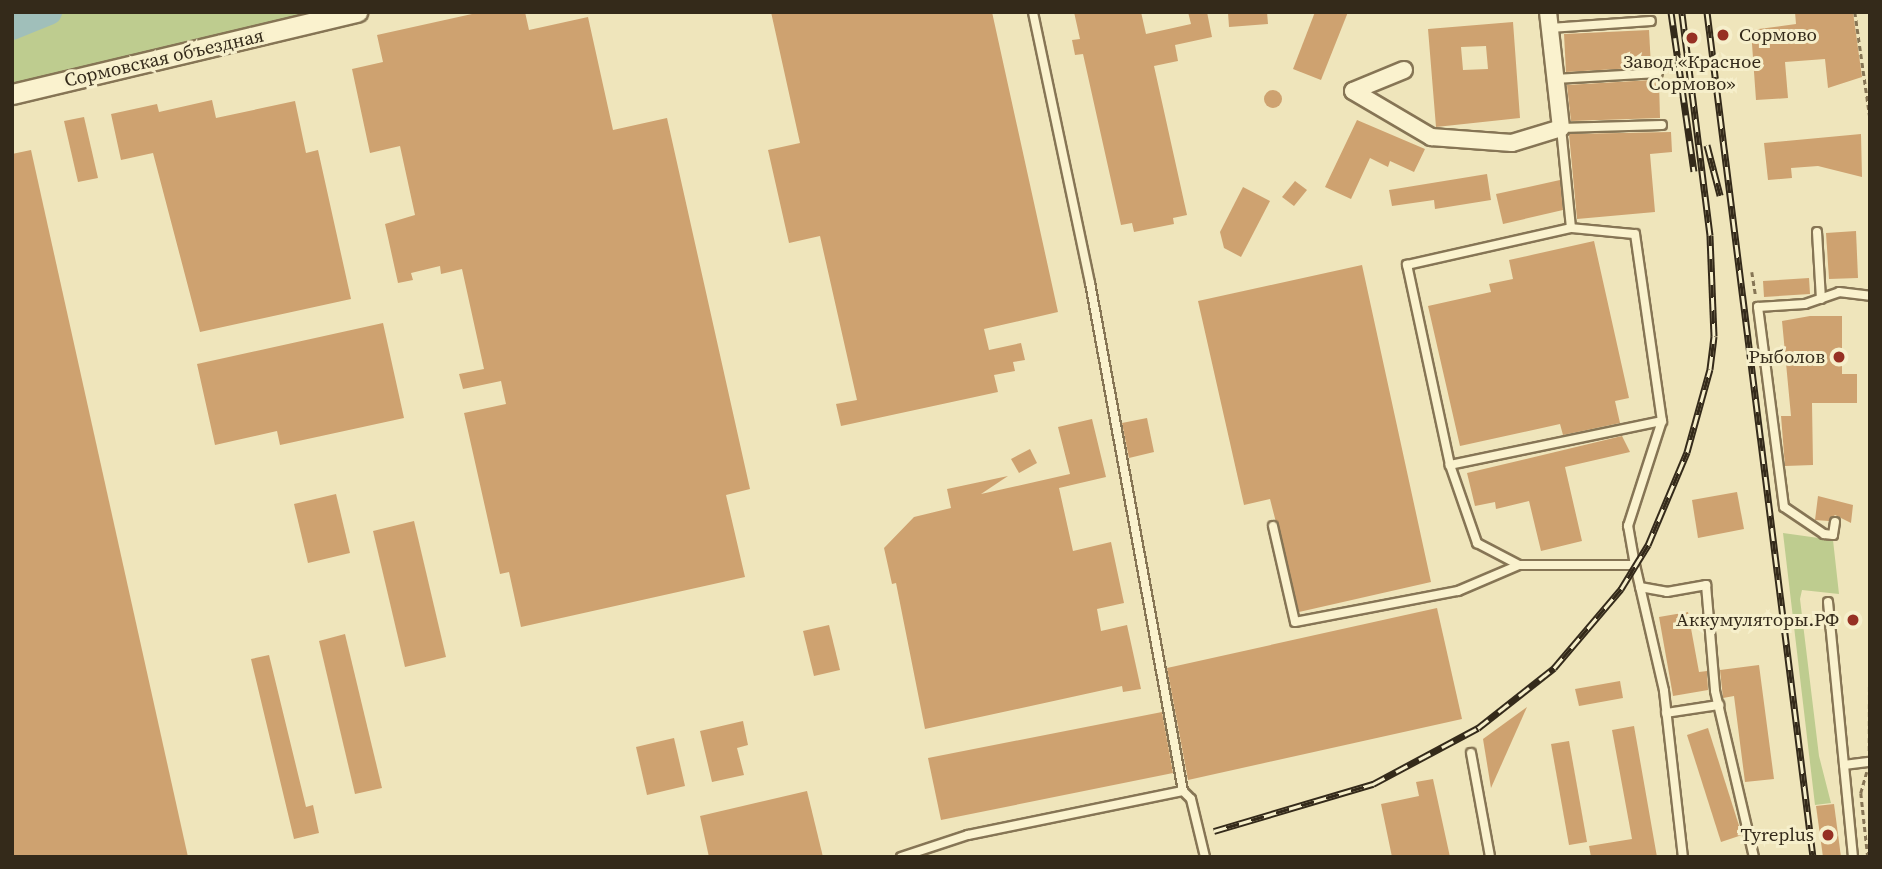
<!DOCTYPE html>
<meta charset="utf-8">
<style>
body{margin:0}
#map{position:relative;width:1882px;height:869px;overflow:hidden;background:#efe5bb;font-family:"Source Serif 4",serif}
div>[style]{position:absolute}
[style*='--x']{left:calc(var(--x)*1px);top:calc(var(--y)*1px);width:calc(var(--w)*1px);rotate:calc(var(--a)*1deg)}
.green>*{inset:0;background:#becc8f}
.river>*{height:26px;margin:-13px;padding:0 13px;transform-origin:13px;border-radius:13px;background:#a0bfba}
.building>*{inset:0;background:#cea270}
.round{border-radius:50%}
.path>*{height:2.5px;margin-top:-1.25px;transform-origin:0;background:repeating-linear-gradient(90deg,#867555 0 5px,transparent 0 8.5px)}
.roads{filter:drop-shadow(2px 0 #867555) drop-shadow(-2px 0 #867555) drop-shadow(0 2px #867555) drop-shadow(0 -2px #867555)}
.service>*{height:8px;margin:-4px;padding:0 4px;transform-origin:4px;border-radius:4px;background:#faf2ce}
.minor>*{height:16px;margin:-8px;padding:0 8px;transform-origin:8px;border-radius:8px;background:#faf2ce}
.tertiary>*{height:19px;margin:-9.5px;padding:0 9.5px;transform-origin:9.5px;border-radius:9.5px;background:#faf2ce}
.rail>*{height:7px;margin-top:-3.5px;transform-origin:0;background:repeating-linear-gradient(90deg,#f6efcb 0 13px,#342a1a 0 26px);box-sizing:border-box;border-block:2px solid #342a1a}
.dots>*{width:19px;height:19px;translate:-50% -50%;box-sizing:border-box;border:4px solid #f6efcb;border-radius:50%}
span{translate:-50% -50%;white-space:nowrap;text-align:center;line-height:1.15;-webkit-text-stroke:6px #f6efcb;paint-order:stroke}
.poi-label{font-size:19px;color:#342a1a}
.left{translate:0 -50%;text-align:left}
.right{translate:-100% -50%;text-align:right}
.street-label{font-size:19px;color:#342a1a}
.frame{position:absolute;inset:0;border:14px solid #342a1a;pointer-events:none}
</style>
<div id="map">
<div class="green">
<i style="clip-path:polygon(12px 12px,327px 12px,12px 88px)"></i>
<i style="clip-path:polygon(1783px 533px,1833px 540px,1839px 594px,1802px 590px,1800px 599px,1819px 756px,1831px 803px,1815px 805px)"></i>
</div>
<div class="river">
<i style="--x:12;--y:27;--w:40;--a:-22"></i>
</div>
<div class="building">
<i style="clip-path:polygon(481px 12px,525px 12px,529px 30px,588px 17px,613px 130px,667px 118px,750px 489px,726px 495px,745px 577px,521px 627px,509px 572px,500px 574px,464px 413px,506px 404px,501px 381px,463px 389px,459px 374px,484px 369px,462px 269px,441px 274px,440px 266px,411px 273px,413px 280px,398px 283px,385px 224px,415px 215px,400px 146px,370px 153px,352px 69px,383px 62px,377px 35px)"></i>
<i style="clip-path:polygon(771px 12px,992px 12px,1058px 312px,984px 329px,989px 350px,1021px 343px,1025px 360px,1013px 362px,1015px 371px,994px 375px,998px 392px,841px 426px,836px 404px,857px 400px,820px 236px,789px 243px,768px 150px,800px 143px)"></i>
<i style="clip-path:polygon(1074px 12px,1141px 12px,1146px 34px,1191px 24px,1188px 12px,1207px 12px,1212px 37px,1175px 45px,1178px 61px,1154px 66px,1187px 215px,1173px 218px,1174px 224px,1134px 232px,1132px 223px,1121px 225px,1083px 54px,1075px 55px,1072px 40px,1080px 39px)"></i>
<i style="clip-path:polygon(1228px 12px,1267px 12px,1268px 24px,1229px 27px)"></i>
<i style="clip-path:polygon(1315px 12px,1348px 12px,1321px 80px,1293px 69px)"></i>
<i style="clip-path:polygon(1795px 12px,1853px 12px,1862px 77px,1828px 88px,1825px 59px,1785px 62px,1788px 98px,1756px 100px,1751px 30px,1796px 24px)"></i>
<i style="clip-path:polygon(evenodd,1513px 22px,1520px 118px,1436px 127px,1428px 29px,1513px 22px,1486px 46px,1488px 69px,1463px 70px,1461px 47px,1486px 46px)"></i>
<i style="clip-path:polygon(1649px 30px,1651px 67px,1566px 72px,1564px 34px)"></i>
<i style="clip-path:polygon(1652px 80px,1659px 82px,1660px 118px,1571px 121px,1567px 85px)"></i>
<i class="round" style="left:1264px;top:90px;width:18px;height:18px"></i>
<i style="clip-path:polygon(212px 100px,216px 118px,295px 101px,306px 153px,318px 150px,351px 299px,200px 332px,153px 153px,121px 160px,111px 114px,157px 104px,159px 112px)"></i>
<i style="clip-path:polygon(84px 117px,98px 178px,78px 182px,64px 121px)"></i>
<i style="clip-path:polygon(1357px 120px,1425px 149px,1414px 172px,1390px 161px,1388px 167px,1370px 158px,1351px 199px,1325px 187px)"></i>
<i style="clip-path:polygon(1671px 132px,1672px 152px,1650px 154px,1655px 212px,1577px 219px,1569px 134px)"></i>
<i style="clip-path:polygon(1861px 134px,1862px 177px,1818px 166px,1791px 168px,1792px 178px,1768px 180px,1764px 143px)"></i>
<i style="clip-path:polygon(31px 150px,188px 857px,12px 857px,12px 154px)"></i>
<i style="clip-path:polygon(1487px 174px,1491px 200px,1435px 209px,1434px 200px,1392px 206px,1389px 190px)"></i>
<i style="clip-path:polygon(1560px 180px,1563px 210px,1503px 224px,1496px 194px)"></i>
<i style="clip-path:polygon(1295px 181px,1307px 190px,1294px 206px,1282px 197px)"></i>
<i style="clip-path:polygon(1243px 187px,1270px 201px,1241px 257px,1224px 248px,1220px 232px)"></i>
<i style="clip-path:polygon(1856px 231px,1858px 278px,1829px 279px,1826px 233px)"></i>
<i style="clip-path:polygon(1594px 241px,1629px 398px,1615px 401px,1620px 423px,1563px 435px,1560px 424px,1460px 446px,1428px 306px,1491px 292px,1489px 284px,1513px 279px,1509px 260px)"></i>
<i style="clip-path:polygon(1362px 265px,1431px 582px,1299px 612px,1270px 499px,1244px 505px,1198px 301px)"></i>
<i style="clip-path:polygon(1809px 278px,1810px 294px,1764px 297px,1763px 281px)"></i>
<i style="clip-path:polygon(1810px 316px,1842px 316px,1842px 374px,1857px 374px,1857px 403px,1812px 403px,1813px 465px,1785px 466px,1781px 416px,1791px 416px,1782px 321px)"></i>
<i style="clip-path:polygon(383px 323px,404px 418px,280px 445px,277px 431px,215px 445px,197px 364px)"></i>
<i style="clip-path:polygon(1147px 418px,1154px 452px,1129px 458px,1122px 423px)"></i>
<i style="clip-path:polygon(1092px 419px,1106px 477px,1059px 488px,1073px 551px,1111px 542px,1124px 603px,1097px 609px,1101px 631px,1127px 625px,1141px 689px,1123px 692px,1122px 686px,925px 729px,896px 583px,892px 584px,884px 548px,914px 517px,951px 508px,947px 489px,1008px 476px,981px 494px,1070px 474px,1058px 427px)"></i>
<i style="clip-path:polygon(1622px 436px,1630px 452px,1565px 467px,1582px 541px,1541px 551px,1529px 501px,1496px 509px,1495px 502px,1475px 506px,1467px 473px)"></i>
<i style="clip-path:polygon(1030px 449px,1037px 463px,1019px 473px,1011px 459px)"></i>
<i style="clip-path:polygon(1737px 492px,1744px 529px,1698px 538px,1692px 500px)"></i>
<i style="clip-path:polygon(336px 494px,350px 553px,308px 563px,294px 504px)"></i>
<i style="clip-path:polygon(1818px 496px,1853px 505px,1851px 523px,1835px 515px,1829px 521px,1815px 520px)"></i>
<i style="clip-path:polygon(414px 521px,446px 657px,405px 667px,373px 531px)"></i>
<i style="clip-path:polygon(1437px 608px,1462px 719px,1188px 780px,1167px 668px)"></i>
<i style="clip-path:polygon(1688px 612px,1699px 672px,1707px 671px,1708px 690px,1673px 696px,1659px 617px)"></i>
<i style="clip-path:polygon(829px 625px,840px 670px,814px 676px,803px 631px)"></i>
<i style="clip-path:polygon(345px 634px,382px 788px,355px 794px,319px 641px)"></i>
<i style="clip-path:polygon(269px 655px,306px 807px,313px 805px,319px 833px,294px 839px,251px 659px)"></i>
<i style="clip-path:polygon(1759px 665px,1774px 779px,1745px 782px,1734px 696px,1723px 698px,1720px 670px)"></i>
<i style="clip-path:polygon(1620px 681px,1623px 698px,1579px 706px,1575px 689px)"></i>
<i style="clip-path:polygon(1527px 707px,1491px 788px,1483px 739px)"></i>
<i style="clip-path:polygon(1162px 712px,1173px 773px,941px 820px,928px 758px)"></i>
<i style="clip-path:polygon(743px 721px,748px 745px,737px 748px,744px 775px,712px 782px,700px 731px)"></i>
<i style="clip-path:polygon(1634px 726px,1657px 857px,1591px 857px,1589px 846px,1632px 839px,1612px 730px)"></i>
<i style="clip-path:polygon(1708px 728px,1742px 835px,1721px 842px,1687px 735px)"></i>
<i style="clip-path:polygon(674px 738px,685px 786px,647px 795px,636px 747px)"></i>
<i style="clip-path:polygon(1569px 741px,1587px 842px,1569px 845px,1551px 744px)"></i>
<i style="clip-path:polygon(1433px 779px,1450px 857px,1392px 857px,1381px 804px,1419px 796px,1416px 782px)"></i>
<i style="clip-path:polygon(807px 791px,823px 857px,709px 857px,700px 816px)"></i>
<i style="clip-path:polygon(1834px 804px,1841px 857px,1823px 857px,1816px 806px)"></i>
</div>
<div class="path">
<i style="--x:1855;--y:12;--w:106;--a:81.9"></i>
<i style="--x:1752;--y:272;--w:24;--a:81"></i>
<i style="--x:1869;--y:751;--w:301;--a:-89.8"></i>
<i style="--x:1867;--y:772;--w:22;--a:106"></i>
<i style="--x:1861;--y:793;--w:64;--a:83.8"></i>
</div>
<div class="roads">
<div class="service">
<i style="--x:1550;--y:28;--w:101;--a:-4"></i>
<i style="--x:1555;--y:79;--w:103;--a:-3.3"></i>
<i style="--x:1571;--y:228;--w:64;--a:5.4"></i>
<i style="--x:1635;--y:234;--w:189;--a:81.8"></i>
<i style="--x:1662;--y:421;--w:217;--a:168.3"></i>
<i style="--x:1450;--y:465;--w:205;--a:-102.1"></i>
<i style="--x:1407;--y:265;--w:168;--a:-12.7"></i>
<i style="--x:1571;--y:228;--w:100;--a:-95.7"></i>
<i style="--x:1561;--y:128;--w:101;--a:-1.7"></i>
<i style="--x:1817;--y:232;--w:67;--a:86.6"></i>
<i style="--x:1450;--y:465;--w:83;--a:70.9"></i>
<i style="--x:1477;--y:543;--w:47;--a:27.6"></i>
<i style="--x:1519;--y:565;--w:116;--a:0"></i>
<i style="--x:1635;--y:565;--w:129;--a:77"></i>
<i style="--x:1664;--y:691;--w:167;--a:83.5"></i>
<i style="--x:1835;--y:522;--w:13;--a:99"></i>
<i style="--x:1833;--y:535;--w:9;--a:-174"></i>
<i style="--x:1824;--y:534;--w:48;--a:-146"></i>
<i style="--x:1784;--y:507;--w:202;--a:-97.4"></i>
<i style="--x:1758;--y:307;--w:47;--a:-3.7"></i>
<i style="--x:1805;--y:304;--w:36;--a:-19"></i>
<i style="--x:1839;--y:292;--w:31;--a:7"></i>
<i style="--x:1273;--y:526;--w:98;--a:77.1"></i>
<i style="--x:1295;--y:622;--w:166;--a:-10.8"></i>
<i style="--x:1458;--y:591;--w:66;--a:-23.1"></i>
<i style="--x:1635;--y:565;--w:40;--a:-100"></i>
<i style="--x:1628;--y:526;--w:110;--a:-72.1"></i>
<i style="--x:1640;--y:587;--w:27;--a:10"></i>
<i style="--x:1667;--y:592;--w:40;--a:-10"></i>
<i style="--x:1706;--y:585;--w:106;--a:85.1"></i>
<i style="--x:1715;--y:691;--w:171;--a:76.8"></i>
<i style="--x:1828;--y:602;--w:256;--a:84.4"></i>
<i style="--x:1666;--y:713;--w:54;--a:-8.6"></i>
<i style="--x:1471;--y:753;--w:106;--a:79.6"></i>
<i style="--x:1844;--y:765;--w:26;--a:-7"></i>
<i style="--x:1183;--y:791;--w:11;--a:45"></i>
<i style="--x:1191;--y:799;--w:60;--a:76.4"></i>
<i style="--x:901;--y:857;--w:71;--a:-18.2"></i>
<i style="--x:968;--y:835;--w:219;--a:-11.6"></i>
<i style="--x:1183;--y:791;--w:516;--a:-100.37"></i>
<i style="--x:1090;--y:283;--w:277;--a:-101.9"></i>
</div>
<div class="minor">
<i style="--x:1404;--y:70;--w:55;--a:157.6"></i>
<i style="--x:1353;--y:91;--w:91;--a:30.5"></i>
<i style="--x:1431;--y:137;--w:81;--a:4.2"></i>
<i style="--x:1512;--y:143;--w:51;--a:-17"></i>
<i style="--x:1561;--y:128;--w:117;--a:-96.4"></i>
</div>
<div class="tertiary">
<i style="--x:12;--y:94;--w:355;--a:-13.4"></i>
</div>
</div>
<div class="rail">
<i style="--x:1671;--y:12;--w:161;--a:81.8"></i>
<i style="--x:1707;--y:12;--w:852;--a:82.85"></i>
<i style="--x:1707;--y:145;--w:52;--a:75.4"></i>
<i style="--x:1214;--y:831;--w:166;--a:-16.5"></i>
<i style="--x:1373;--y:784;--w:119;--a:-28.1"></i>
<i style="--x:1478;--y:728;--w:97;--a:-38.3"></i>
<i style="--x:1554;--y:668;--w:104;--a:-49.7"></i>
<i style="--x:1621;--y:589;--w:52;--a:-58.5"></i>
<i style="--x:1648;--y:545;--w:101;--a:-67.2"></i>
<i style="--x:1687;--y:452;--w:86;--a:-74.5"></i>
<i style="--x:1710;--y:369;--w:33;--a:-83"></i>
<i style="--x:1714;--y:336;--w:101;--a:-92.3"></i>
<i style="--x:1710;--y:235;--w:225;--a:-97.2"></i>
</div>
<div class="dots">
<i style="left:1723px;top:35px;background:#963023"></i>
<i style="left:1692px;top:38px;background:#963023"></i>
<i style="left:1839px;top:357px;background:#963023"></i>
<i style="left:1853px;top:620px;background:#963023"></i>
<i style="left:1828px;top:835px;background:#963023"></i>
</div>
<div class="poi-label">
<span class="left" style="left:1739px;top:35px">Сормово</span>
<span style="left:1692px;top:73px">Завод «Красное<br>Сормово»</span>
<span class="right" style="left:1825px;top:357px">Рыболов</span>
<span class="right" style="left:1839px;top:620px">Аккумуляторы.РФ</span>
<span class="right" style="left:1814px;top:835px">Tyreplus</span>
</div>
<div class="street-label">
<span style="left:164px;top:58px;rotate:-13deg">Сормовская объездная</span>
</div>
<div class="frame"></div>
</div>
